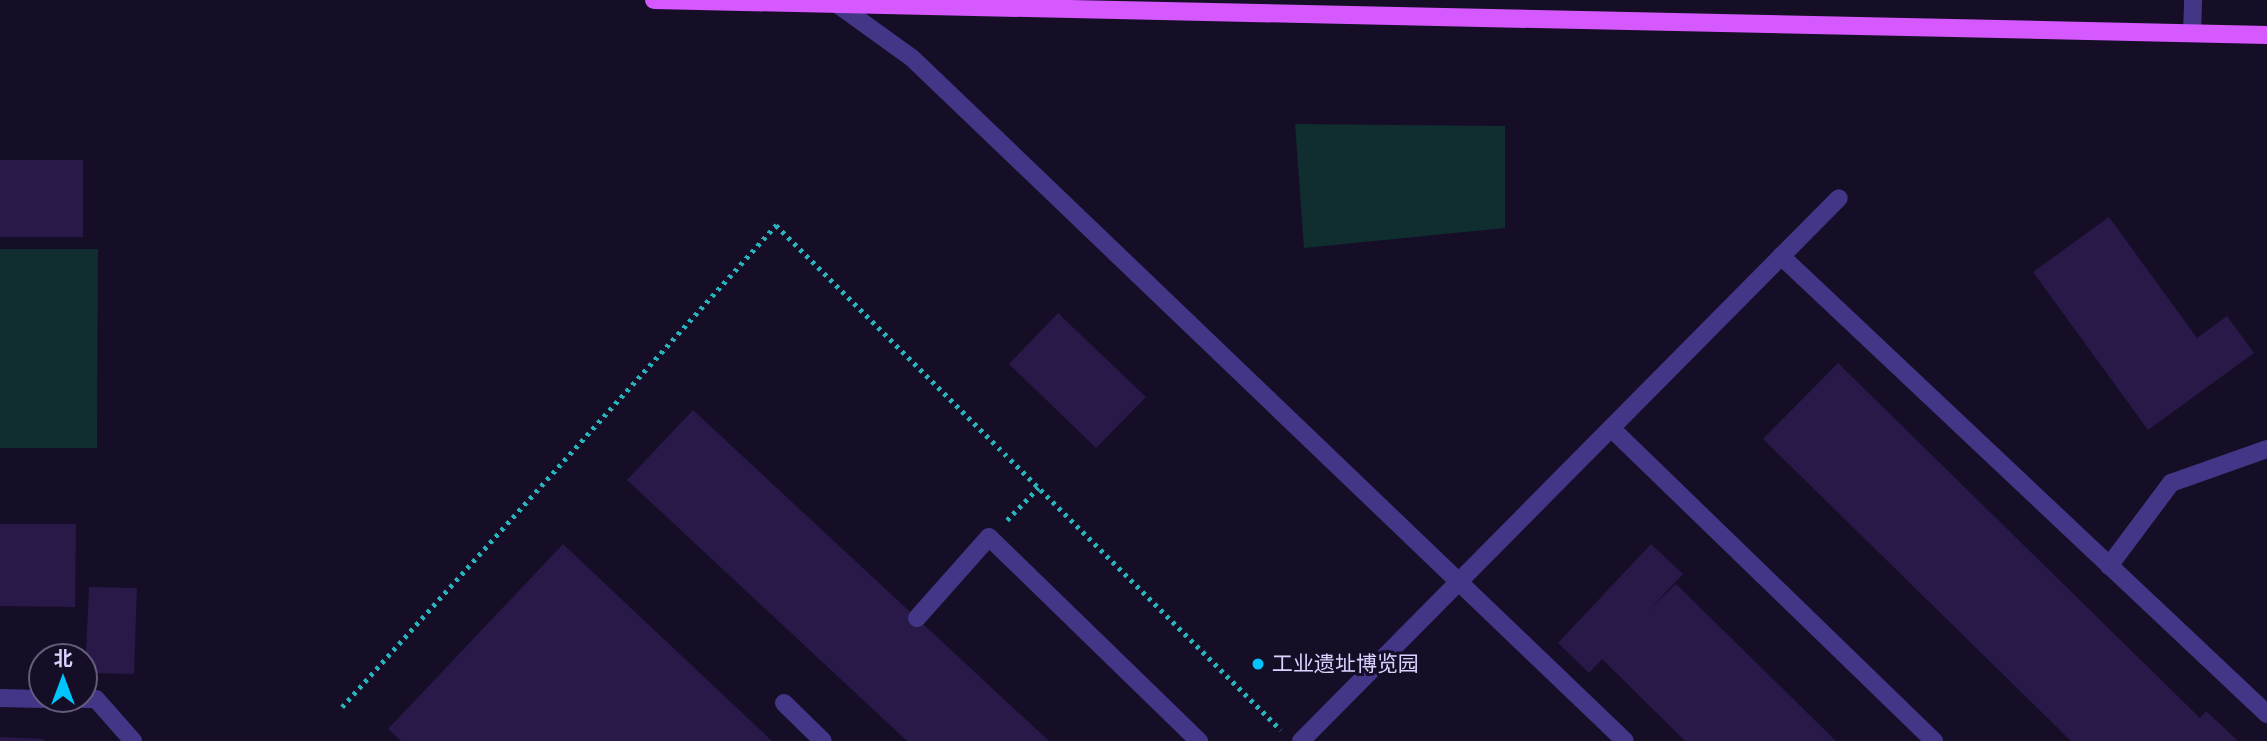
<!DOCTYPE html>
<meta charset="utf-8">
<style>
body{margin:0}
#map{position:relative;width:2267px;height:741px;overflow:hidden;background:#150e26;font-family:Inter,"Noto Sans SC",sans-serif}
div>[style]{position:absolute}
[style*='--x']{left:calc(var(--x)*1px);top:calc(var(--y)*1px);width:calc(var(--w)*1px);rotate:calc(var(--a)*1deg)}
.green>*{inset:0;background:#102d30}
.building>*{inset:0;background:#281948}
.path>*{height:4.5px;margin-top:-2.25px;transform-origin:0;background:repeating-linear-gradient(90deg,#29b3bd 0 3.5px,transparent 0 8.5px)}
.minor>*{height:18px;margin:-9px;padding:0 9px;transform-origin:9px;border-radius:9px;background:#433687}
.major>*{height:18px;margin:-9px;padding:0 9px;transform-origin:9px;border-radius:9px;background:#d659ff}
.dots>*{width:19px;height:19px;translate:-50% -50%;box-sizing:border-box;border:4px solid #150e26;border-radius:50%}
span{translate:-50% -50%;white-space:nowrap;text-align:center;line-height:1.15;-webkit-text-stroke:6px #150e26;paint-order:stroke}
.poi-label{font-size:21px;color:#ddd2ff}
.left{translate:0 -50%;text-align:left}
.north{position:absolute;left:28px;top:643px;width:70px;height:70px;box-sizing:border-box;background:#150e26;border:2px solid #655c7d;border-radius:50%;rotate:0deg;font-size:19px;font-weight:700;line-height:28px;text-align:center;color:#ddd2ff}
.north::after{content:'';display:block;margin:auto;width:24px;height:32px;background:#00c4fd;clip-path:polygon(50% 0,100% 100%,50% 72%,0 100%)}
</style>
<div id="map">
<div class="green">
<i style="clip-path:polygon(1295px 124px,1505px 126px,1505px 228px,1304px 248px)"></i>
<i style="clip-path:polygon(0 249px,98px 249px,97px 448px,0 448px)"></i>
</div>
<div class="building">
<i style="clip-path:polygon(0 160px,83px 160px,83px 237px,0 237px)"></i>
<i style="clip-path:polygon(2109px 217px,2197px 338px,2227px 316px,2254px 353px,2148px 430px,2033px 272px)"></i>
<i style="clip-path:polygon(1058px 313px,1146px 397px,1096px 448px,1009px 364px)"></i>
<i style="clip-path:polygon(1838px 363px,2200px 718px,2206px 711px,2238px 741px,2071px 741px,1763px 439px)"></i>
<i style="clip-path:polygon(693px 410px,1049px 741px,907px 741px,627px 480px)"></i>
<i style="clip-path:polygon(0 524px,76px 524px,75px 607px,0 606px)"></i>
<i style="clip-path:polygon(563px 544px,772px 741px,401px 741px,388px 729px)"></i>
<i style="clip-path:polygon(1651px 544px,1683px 574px,1649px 610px,1676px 584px,1836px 741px,1685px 741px,1602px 659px,1589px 673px,1558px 643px)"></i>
<i style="clip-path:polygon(89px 587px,137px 588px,134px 674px,85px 673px)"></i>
<i style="clip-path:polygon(0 737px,44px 739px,44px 741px,0 741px)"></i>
</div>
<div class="path">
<i style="--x:1007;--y:520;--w:45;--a:-45.9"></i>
<i style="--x:342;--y:707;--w:649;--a:-48"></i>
<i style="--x:776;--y:225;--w:714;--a:45"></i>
</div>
<div class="minor">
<i style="--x:837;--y:4;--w:92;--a:35.8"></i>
<i style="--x:912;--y:58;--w:987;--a:43.77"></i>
<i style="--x:2192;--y:33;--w:33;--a:-88"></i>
<i style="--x:1781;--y:256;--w:668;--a:43.3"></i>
<i style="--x:1611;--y:428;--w:450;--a:44.1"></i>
<i style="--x:2109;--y:566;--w:104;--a:-53.2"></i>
<i style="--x:2171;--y:483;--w:102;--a:-19.5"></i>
<i style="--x:917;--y:618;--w:108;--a:-48.4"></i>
<i style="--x:989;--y:537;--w:293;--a:44.2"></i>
<i style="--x:0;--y:698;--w:42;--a:1.4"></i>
<i style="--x:84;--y:699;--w:12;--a:0"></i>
<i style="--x:96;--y:699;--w:56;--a:48.6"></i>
<i style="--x:784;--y:703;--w:54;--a:44.3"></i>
<i style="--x:1301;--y:741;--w:764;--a:-45.27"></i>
</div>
<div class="major">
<i style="--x:654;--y:0;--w:1613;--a:1.24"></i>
</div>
<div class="dots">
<i style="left:1258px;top:664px;background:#00c4fd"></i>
</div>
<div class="poi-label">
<span class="left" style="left:1272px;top:664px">工业遗址博览园</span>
</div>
<div class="north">北</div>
</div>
